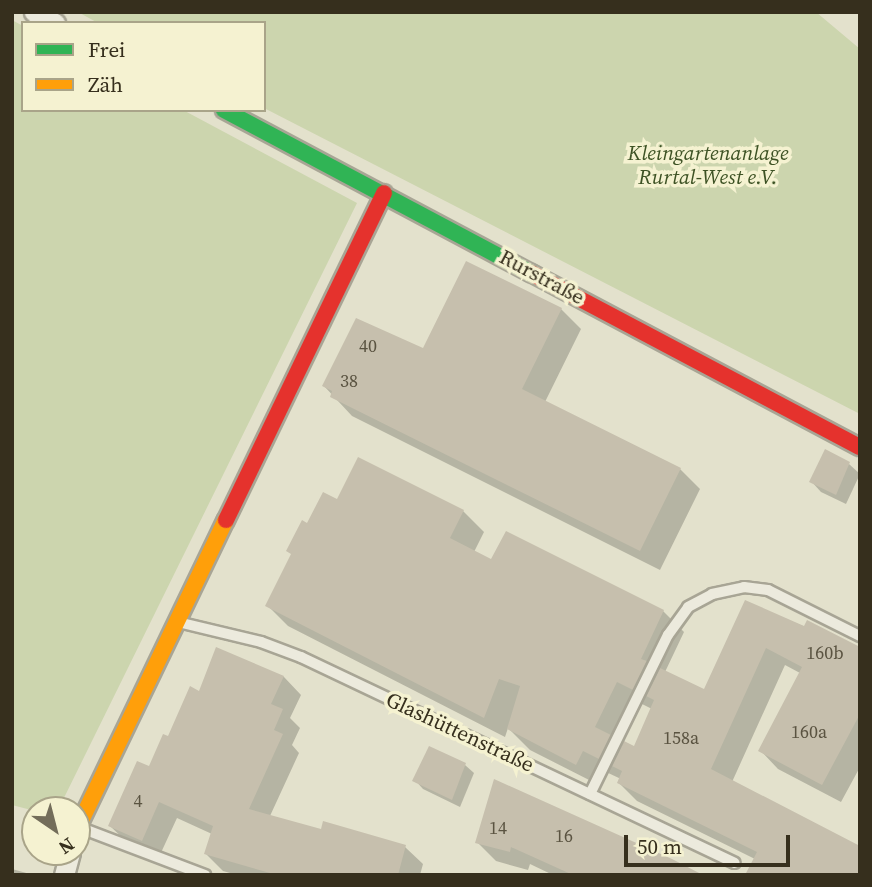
<!DOCTYPE html>
<meta charset="utf-8">
<style>
body{margin:0}
#map{position:relative;width:872px;height:887px;overflow:hidden;background:#e3e1cc;font-family:"Source Serif 4",serif}
div>[style]{position:absolute}
[style*='--x']{left:calc(var(--x)*1px);top:calc(var(--y)*1px);width:calc(var(--w)*1px);rotate:calc(var(--a)*1deg)}
.green>*{inset:0;background:#ccd5ae}
.shadow>*{inset:0;background:#0003}
.building>*{inset:0;background:#c6bfad}
.roads{filter:drop-shadow(2px 0 #a8a595) drop-shadow(-2px 0 #a8a595) drop-shadow(0 2px #a8a595) drop-shadow(0 -2px #a8a595)}
.lane>*{height:10px;margin:-5px;padding:0 5px;transform-origin:5px;border-radius:5px;background:#eceadd}
.street>*{height:19px;margin:-9.5px;padding:0 9.5px;transform-origin:9.5px;border-radius:9.5px;background:#eceadd}
.fast>*{height:16px;margin:-8px;padding:0 8px;transform-origin:8px;border-radius:8px;background:#30b455}
.slow>*{height:16px;margin:-8px;padding:0 8px;transform-origin:8px;border-radius:8px;background:#ff9f0a}
.jam>*{height:16px;margin:-8px;padding:0 8px;transform-origin:8px;border-radius:8px;background:#e5322d}
span{translate:-50% -50%;white-space:nowrap;text-align:center;line-height:1.15;-webkit-text-stroke:7px #f5f2d1;paint-order:stroke}
.number-label{font-size:18px;color:#5a5341}
.number-label span{-webkit-text-stroke-width:0}
.park-label{font-size:21px;color:#3d5224;font-style:italic}
.street-label{font-size:21px;color:#362f1d}
.frame{position:absolute;inset:0;border:14px solid #362f1d;pointer-events:none}
.legend{position:absolute;left:21px;top:21px;width:245px;height:91px;box-sizing:border-box;background:#f5f2d1;border:2px solid #a9a489;margin:0;padding:9px 12px;list-style:none;font-size:21px;color:#362f1d}
.legend li{display:flex;align-items:center;gap:14px;height:35px}
.legend b{width:35px;border:2px solid #a9a489}
.north{position:absolute;left:21px;top:796px;width:70px;height:70px;box-sizing:border-box;background:#f5f2d1;border:2px solid #a9a489;border-radius:50%;rotate:145deg;font-size:19px;font-weight:700;line-height:28px;text-align:center;color:#362f1d}
.north::after{content:'';display:block;margin:auto;width:24px;height:32px;background:#736d5a;clip-path:polygon(50% 0,100% 100%,50% 72%,0 100%)}
.scale{position:absolute;left:624px;top:835px;width:166px;height:32px;box-sizing:border-box;border:4px solid #362f1d;border-top:0;padding-left:9px;font-size:21px;line-height:24px;white-space:nowrap;color:#362f1d;-webkit-text-stroke:5px #f5f2d1;paint-order:stroke}
</style>
<div id="map">
<div class="green">
<i style="clip-path:polygon(78px 12px,816px 12px,860px 49px,860px 414px,264px 108px,264px 23px,98px 23px)"></i>
<i style="clip-path:polygon(12px 20px,23px 26px,23px 110px,183px 110px,357px 203px,58px 810px,35px 811px,12px 805px)"></i>
</div>
<div class="shadow">
<i style="clip-path:polygon(561px 309px,581px 329px,545px 402px,680px 469px,700px 489px,660px 570px,352px 416px,324px 386px,423px 350px)"></i>
<i style="clip-path:polygon(849px 464px,860px 474px,846px 504px,821px 492px,811px 481px)"></i>
<i style="clip-path:polygon(evenodd,338px 501px,463px 511px,484px 532px,474px 552px,491px 562px,663px 611px,684px 632px,665px 672px,705px 692px,746px 603px,860px 649px,860px 767px,841px 802px,778px 769px,760px 750px,800px 673px,785px 665px,732px 782px,860px 848px,755px 859px,637px 801px,619px 783px,621px 779px,604px 771px,597px 784px,530px 750px,508px 728px,505px 737px,288px 626px,267px 605px,308px 525px,338px 501px,638px 702px,652px 709px,634px 748px,622px 749px,617px 743px,638px 702px)"></i>
<i style="clip-path:polygon(217px 650px,284px 677px,301px 695px,290px 718px,300px 728px,292px 745px,299px 753px,270px 816px,322px 831px,405px 847px,423px 864px,420px 875px,237px 875px,223px 871px,206px 854px,212px 834px,177px 818px,159px 857px,128px 843px,110px 826px,200px 693px)"></i>
<i style="clip-path:polygon(465px 765px,474px 773px,460px 807px,423px 789px,415px 780px)"></i>
<i style="clip-path:polygon(477px 842px,699px 875px,553px 875px,530px 864px,528px 870px,496px 861px)"></i>
<i style="clip-path:polygon(12px 869px,30px 874px,30px 875px,12px 875px)"></i>
</div>
<div class="building">
<i style="clip-path:polygon(466px 261px,562px 308px,522px 389px,681px 468px,640px 551px,330px 397px,332px 391px,322px 386px,356px 318px,423px 348px)"></i>
<i style="clip-path:polygon(825px 449px,850px 462px,836px 495px,809px 482px)"></i>
<i style="clip-path:polygon(358px 457px,464px 510px,450px 538px,491px 559px,506px 531px,664px 610px,641px 659px,647px 661px,633px 690px,617px 682px,595px 727px,611px 735px,599px 759px,583px 751px,576px 765px,507px 729px,520px 686px,499px 679px,484px 718px,265px 606px,291px 554px,286px 551px,302px 520px,307px 523px,323px 492px,337px 499px)"></i>
<i style="clip-path:polygon(745px 600px,804px 626px,807px 620px,860px 647px,860px 714px,822px 785px,758px 751px,802px 667px,766px 648px,711px 769px,860px 846px,860px 875px,745px 875px,757px 852px,617px 783px,622px 771px,612px 766px,624px 741px,634px 746px,654px 700px,646px 696px,660px 668px,704px 689px)"></i>
<i style="clip-path:polygon(216px 647px,284px 676px,271px 704px,283px 709px,274px 730px,283px 734px,249px 809px,321px 829px,323px 821px,406px 845px,398px 875px,277px 875px,204px 854px,213px 826px,159px 802px,142px 841px,108px 826px,137px 761px,149px 766px,163px 734px,168px 736px,190px 686px,199px 691px)"></i>
<i style="clip-path:polygon(429px 746px,466px 763px,452px 800px,412px 781px)"></i>
<i style="clip-path:polygon(494px 779px,672px 859px,703px 875px,573px 875px,511px 847px,510px 852px,475px 843px)"></i>
</div>
<div class="roads">
<div class="lane">
<i style="--x:182;--y:623;--w:81;--a:13.5"></i>
<i style="--x:261;--y:642;--w:43;--a:20.6"></i>
<i style="--x:301;--y:657;--w:480;--a:25.4"></i>
<i style="--x:590;--y:794;--w:177;--a:-63.9"></i>
<i style="--x:668;--y:635;--w:34;--a:-54"></i>
<i style="--x:688;--y:607;--w:27;--a:-28"></i>
<i style="--x:712;--y:594;--w:33;--a:-12"></i>
<i style="--x:744;--y:587;--w:24;--a:7"></i>
<i style="--x:768;--y:590;--w:103;--a:26.6"></i>
<i style="--x:81;--y:828;--w:133;--a:20.8"></i>
</div>
<div class="street">
<i style="--x:34;--y:12;--w:24;--a:28"></i>
<i style="--x:64;--y:875;--w:24;--a:-75"></i>
</div>
<div class="fast">
<i style="--x:224;--y:110;--w:348;--a:28"></i>
</div>
<div class="slow">
<i style="--x:77;--y:829;--w:343;--a:-64.3"></i>
</div>
<div class="jam">
<i style="--x:531;--y:273;--w:372;--a:27.9"></i>
<i style="--x:226;--y:520;--w:363;--a:-64.2"></i>
</div>
</div>
<div class="number-label">
<span style="left:368px;top:346px">40</span>
<span style="left:349px;top:381px">38</span>
<span style="left:825px;top:653px">160b</span>
<span style="left:809px;top:732px">160a</span>
<span style="left:681px;top:738px">158a</span>
<span style="left:138px;top:801px">4</span>
<span style="left:498px;top:828px">14</span>
<span style="left:564px;top:836px">16</span>
</div>
<div class="park-label">
<span style="left:708px;top:165px">Kleingartenanlage<br>Rurtal-West e.V.</span>
</div>
<div class="street-label">
<span style="left:542px;top:277px;rotate:28deg">Rurstraße</span>
<span style="left:460px;top:732px;rotate:25deg">Glashüttenstraße</span>
</div>
<div class="frame"></div>
<ul class="legend">
<li><b style="height:9px;background:#30b455"></b>Frei</li>
<li><b style="height:9px;background:#ff9f0a"></b>Zäh</li>
</ul>
<div class="north">N</div>
<div class="scale">50 m</div>
</div>
